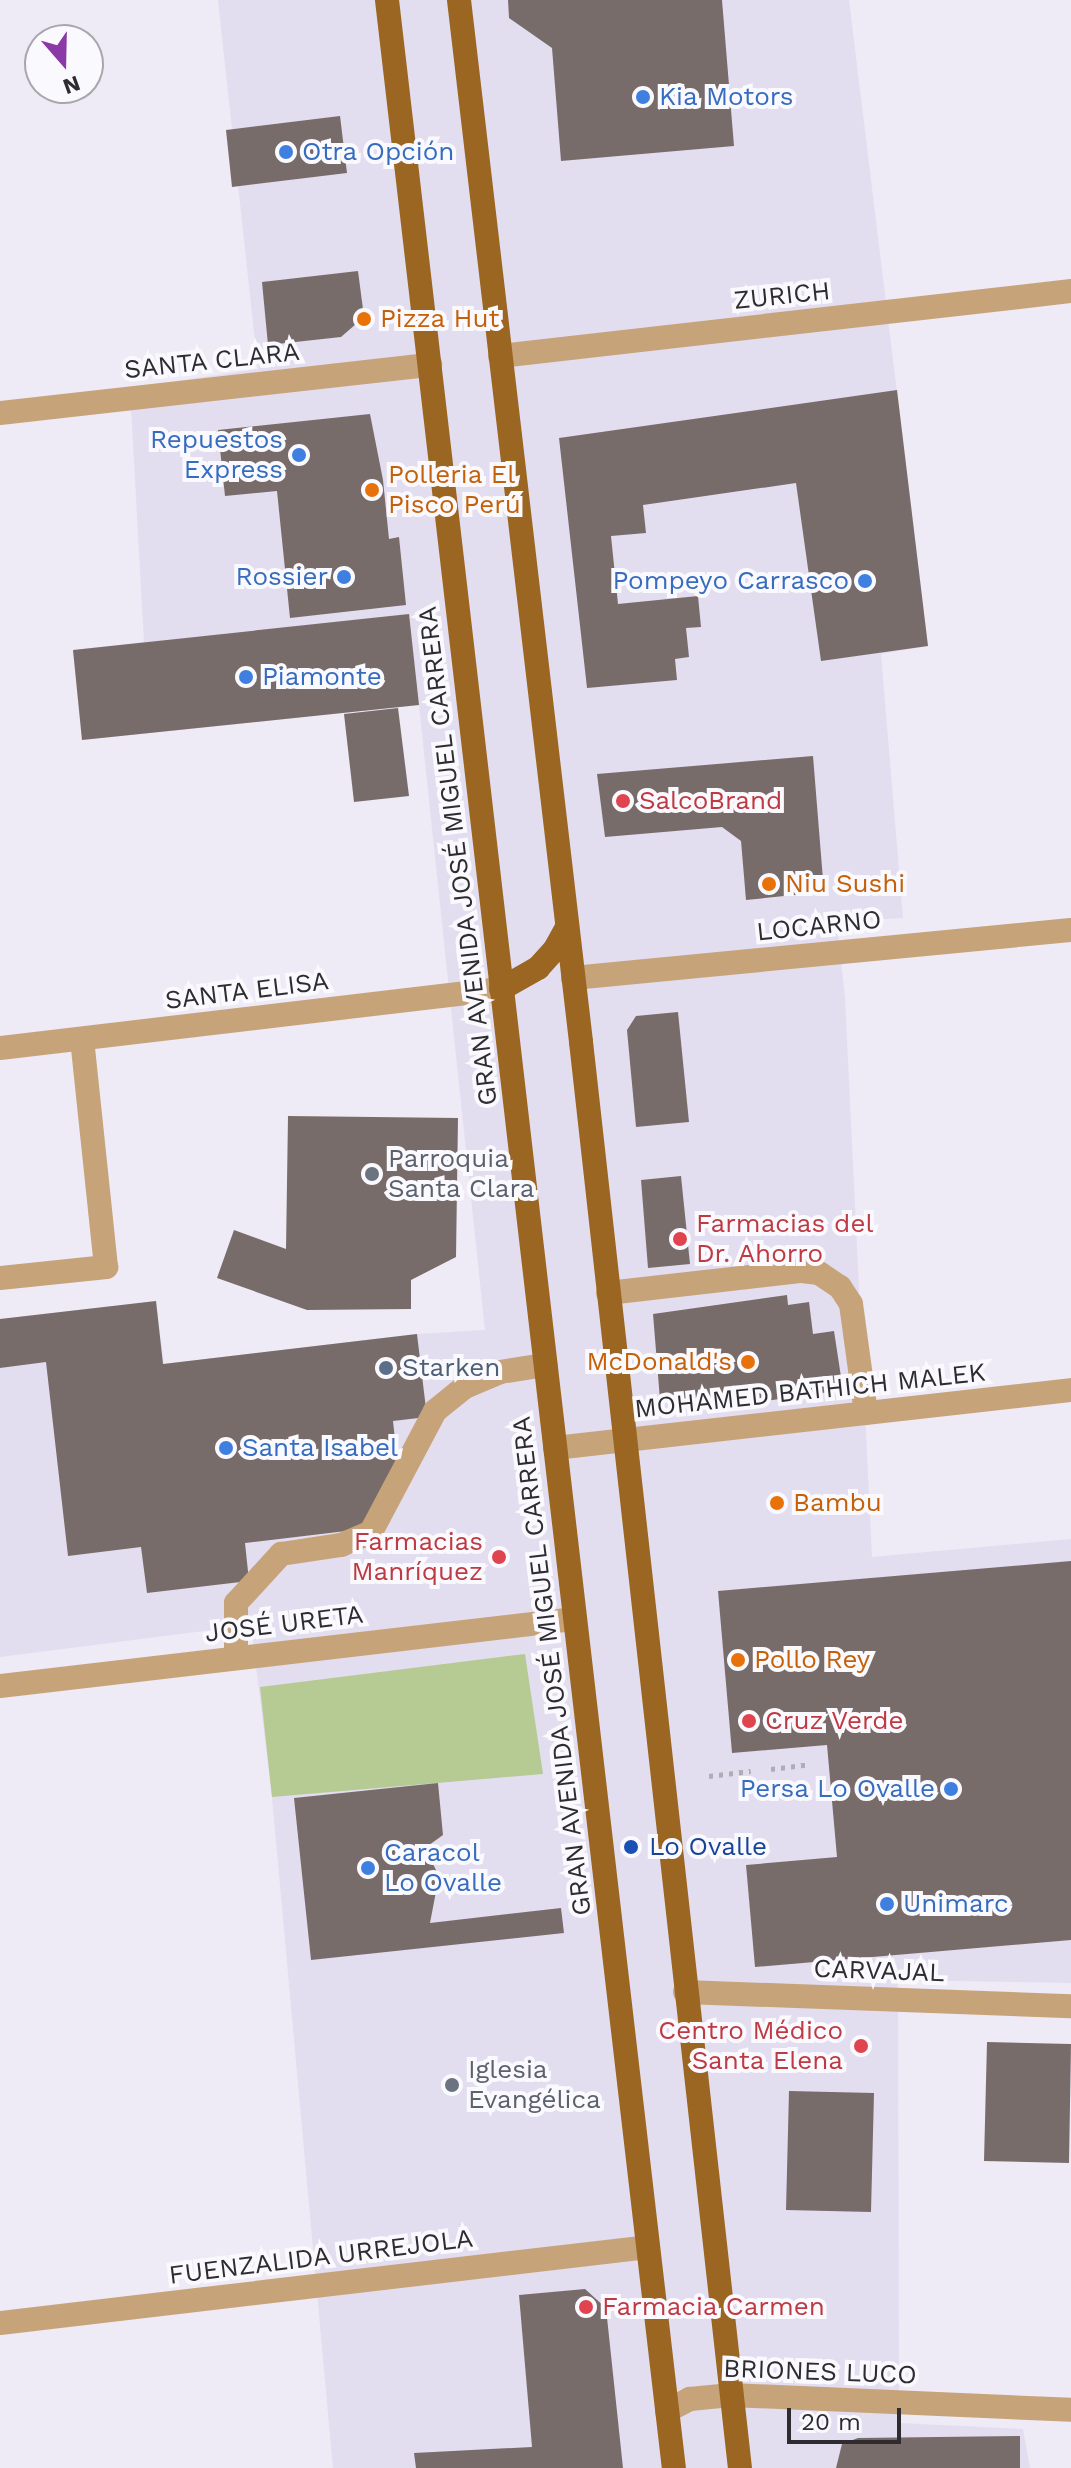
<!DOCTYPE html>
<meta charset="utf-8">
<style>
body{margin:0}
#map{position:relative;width:1071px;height:2468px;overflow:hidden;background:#eeeaf6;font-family:"Work Sans",sans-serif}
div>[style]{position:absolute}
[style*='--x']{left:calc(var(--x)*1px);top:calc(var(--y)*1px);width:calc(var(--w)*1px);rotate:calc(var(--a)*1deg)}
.built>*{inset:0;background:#e3ddf0}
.green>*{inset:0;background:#b6cb94}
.building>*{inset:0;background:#786c6b}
.path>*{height:5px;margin-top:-2.5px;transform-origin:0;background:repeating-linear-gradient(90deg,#b0acb6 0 4px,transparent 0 10px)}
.minor>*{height:24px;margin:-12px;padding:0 12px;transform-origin:12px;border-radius:12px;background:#c7a37a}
.major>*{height:24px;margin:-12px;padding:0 12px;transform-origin:12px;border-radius:12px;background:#9a6621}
.dots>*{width:22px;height:22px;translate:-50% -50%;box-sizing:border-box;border:4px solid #faf9fd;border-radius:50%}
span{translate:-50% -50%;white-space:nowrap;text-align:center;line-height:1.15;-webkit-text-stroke:8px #faf9fd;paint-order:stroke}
.shop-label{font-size:26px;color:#366cbe}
.left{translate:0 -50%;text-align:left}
.right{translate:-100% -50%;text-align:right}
.street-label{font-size:26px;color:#2e2c31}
.food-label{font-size:26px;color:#c56008}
.health-label{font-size:26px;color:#be3a42}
.worship-label{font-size:26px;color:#5b616d}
.service-label{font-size:26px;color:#4e5e75}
.transit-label{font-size:26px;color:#164399}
.north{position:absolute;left:24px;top:24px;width:80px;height:80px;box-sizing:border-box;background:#faf9fd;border:2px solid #a8a7ab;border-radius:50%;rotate:160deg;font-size:22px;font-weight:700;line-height:32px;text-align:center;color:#2e2c31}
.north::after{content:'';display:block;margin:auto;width:28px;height:36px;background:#8b39a7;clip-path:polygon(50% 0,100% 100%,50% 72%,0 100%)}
.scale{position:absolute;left:787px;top:2408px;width:114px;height:36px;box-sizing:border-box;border:4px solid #2e2c31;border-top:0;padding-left:10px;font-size:24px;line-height:28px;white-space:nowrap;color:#2e2c31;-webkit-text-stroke:6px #faf9fd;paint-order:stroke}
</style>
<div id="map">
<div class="built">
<i style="clip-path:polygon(218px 0,849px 0,928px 646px,881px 654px,903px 918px,837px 922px,845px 999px,872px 1557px,1071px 1539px,1071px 1983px,898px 1980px,899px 2423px,1023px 2429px,1030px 2468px,333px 2468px,272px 1797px,251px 1625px,0 1657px,0 1319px,156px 1301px,164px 1364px,417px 1334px,485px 1330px,419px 705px,82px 740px,73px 650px,144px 642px,130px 388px,258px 369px)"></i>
</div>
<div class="green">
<i style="clip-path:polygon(525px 1654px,543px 1774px,272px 1797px,260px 1687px)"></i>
</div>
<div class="building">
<i style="clip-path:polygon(508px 0,722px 0,734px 146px,561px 161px,552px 48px,509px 18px)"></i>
<i style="clip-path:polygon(340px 116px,347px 173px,232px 187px,226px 130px)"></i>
<i style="clip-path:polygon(358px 271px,364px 317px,341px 337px,268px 345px,262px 282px)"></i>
<i style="clip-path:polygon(897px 390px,928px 646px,821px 661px,796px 483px,643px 505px,646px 533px,611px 536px,618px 604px,698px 596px,701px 627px,686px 628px,689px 657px,675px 659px,677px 680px,587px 688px,559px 438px)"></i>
<i style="clip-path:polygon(370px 414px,383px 480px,389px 539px,399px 537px,406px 605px,290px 618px,277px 491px,225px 496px,218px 430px)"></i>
<i style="clip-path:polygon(409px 614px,419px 705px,82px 740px,73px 650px)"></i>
<i style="clip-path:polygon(398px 708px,409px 796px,354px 802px,344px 714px)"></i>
<i style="clip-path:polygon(813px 756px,824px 892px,746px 900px,741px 841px,722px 827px,605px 837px,597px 774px)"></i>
<i style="clip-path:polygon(678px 1012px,689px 1122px,636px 1127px,627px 1030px,636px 1016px)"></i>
<i style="clip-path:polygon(288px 1116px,458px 1118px,456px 1257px,411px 1280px,411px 1309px,307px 1310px,217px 1278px,234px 1230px,286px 1249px)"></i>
<i style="clip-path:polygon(681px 1176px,690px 1264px,648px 1268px,641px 1180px)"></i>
<i style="clip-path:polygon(787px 1295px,788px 1305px,809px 1302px,813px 1334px,834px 1331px,843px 1390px,716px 1408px,660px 1400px,653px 1314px)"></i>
<i style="clip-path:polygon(156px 1301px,163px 1364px,417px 1334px,427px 1417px,393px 1421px,399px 1475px,363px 1529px,245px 1543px,249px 1581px,147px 1593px,141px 1547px,68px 1556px,46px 1362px,0 1368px,0 1319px)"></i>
<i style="clip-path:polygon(1071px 1561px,1071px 1940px,755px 1967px,746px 1865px,837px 1857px,827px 1745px,732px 1753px,718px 1591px)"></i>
<i style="clip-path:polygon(438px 1783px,443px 1835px,425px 1848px,439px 1876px,430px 1923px,561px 1908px,564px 1933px,311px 1960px,294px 1798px)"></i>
<i style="clip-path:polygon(987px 2042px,1071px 2044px,1069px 2163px,984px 2161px)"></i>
<i style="clip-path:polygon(789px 2091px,874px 2093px,871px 2212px,786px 2210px)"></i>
<i style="clip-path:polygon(585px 2289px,606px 2308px,623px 2468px,416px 2468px,414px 2453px,532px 2447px,519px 2295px)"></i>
<i style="clip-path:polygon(1020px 2436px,1020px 2468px,836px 2468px,842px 2444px,858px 2438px)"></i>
</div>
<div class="path">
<i style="--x:771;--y:1769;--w:39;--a:-7"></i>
<i style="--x:709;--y:1776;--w:42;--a:-6.8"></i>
</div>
<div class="minor">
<i style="--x:500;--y:356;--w:575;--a:-6.49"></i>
<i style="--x:0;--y:413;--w:433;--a:-6.4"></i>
<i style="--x:573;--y:978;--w:500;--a:-5.51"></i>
<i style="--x:0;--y:1048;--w:504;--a:-6.72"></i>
<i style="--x:0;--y:1278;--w:107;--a:-5.9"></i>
<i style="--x:106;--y:1267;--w:229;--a:-96"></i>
<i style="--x:608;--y:1293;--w:195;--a:-6.5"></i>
<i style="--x:802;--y:1271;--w:17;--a:7"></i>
<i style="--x:819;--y:1273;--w:25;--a:34"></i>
<i style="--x:840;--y:1287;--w:20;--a:57"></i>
<i style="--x:851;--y:1304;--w:110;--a:82.2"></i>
<i style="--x:555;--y:1448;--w:519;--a:-6.41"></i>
<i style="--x:236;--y:1658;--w:55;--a:-90"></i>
<i style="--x:236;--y:1603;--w:67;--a:-47.4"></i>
<i style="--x:281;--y:1554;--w:61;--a:-8.5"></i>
<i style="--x:341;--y:1545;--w:33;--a:-23"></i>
<i style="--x:371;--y:1532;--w:137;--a:-62.1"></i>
<i style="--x:435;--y:1411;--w:38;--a:-39"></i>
<i style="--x:465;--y:1387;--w:38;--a:-23"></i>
<i style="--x:500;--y:1372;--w:46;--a:-8.8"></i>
<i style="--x:0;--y:1686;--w:579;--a:-6.65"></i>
<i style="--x:685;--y:1992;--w:386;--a:2.1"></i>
<i style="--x:0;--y:2323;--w:652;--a:-6.69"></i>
<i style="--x:667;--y:2411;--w:26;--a:-28"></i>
<i style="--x:690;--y:2399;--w:41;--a:-5.6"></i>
<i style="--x:731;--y:2395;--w:340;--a:2.5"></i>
</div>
<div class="major">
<i style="--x:387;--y:0;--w:2485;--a:83.37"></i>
<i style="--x:459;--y:0;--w:1049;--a:83.32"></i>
<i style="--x:581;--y:1042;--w:1435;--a:83.64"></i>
<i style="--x:501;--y:989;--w:43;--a:-29.6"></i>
<i style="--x:538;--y:968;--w:25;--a:-48"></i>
<i style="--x:555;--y:949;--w:25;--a:-61"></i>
</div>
<div class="dots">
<i style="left:643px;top:97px;background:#3f7fe0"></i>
<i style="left:286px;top:152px;background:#3f7fe0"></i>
<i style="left:364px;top:319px;background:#e8710a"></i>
<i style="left:299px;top:455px;background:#3f7fe0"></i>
<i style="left:372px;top:490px;background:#e8710a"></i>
<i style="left:344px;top:577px;background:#3f7fe0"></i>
<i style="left:865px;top:581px;background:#3f7fe0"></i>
<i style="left:246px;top:677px;background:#3f7fe0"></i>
<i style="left:623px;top:801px;background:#e0444e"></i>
<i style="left:769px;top:884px;background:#e8710a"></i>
<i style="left:372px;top:1174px;background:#6b7280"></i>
<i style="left:680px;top:1239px;background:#e0444e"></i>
<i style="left:748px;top:1362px;background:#e8710a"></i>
<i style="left:386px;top:1368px;background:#5c6f8a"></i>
<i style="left:226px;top:1448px;background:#3f7fe0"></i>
<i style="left:777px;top:1503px;background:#e8710a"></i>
<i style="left:499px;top:1557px;background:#e0444e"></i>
<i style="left:738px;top:1660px;background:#e8710a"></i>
<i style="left:749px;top:1721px;background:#e0444e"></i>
<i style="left:951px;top:1789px;background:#3f7fe0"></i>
<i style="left:631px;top:1847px;background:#1a4fb4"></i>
<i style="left:368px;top:1868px;background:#3f7fe0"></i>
<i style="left:887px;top:1904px;background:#3f7fe0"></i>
<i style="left:861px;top:2046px;background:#e0444e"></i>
<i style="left:452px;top:2085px;background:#6b7280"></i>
<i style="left:586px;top:2307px;background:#e0444e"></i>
</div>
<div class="shop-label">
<span class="left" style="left:659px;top:97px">Kia Motors</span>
<span class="left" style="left:302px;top:152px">Otra Opción</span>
<span class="right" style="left:283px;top:455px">Repuestos<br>Express</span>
<span class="right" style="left:328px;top:577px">Rossier</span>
<span class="right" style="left:849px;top:581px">Pompeyo Carrasco</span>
<span class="left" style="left:262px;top:677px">Piamonte</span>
<span class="left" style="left:242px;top:1448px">Santa Isabel</span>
<span class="right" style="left:935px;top:1789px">Persa Lo Ovalle</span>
<span class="left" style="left:384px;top:1868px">Caracol<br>Lo Ovalle</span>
<span class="left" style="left:903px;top:1904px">Unimarc</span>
</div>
<div class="street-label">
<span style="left:782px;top:296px;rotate:-6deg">ZURICH</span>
<span style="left:212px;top:361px;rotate:-6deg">SANTA CLARA</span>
<span style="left:458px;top:856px;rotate:-97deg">GRAN AVENIDA JOSÉ MIGUEL CARRERA</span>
<span style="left:819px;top:926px;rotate:-6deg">LOCARNO</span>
<span style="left:247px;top:991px;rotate:-7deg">SANTA ELISA</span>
<span style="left:810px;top:1391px;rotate:-6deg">MOHAMED BATHICH MALEK</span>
<span style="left:284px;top:1624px;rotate:-7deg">JOSÉ URETA</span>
<span style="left:552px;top:1666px;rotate:-97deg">GRAN AVENIDA JOSÉ MIGUEL CARRERA</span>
<span style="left:879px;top:1971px;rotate:2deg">CARVAJAL</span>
<span style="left:321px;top:2257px;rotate:-7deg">FUENZALIDA URREJOLA</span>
<span style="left:820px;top:2372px;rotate:2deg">BRIONES LUCO</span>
</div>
<div class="food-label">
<span class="left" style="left:380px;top:319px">Pizza Hut</span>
<span class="left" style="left:388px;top:490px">Polleria El<br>Pisco Perú</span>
<span class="left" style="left:785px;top:884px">Niu Sushi</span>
<span class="right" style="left:732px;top:1362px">McDonald's</span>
<span class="left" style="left:793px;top:1503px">Bambu</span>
<span class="left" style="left:754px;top:1660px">Pollo Rey</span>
</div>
<div class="health-label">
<span class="left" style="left:639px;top:801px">SalcoBrand</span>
<span class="left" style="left:696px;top:1239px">Farmacias del<br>Dr. Ahorro</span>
<span class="right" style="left:483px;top:1557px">Farmacias<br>Manríquez</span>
<span class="left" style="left:765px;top:1721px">Cruz Verde</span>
<span class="right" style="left:843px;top:2046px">Centro Médico<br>Santa Elena</span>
<span class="left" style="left:602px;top:2307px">Farmacia Carmen</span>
</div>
<div class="worship-label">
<span class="left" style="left:388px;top:1174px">Parroquia<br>Santa Clara</span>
<span class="left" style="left:468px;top:2085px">Iglesia<br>Evangélica</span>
</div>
<div class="service-label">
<span class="left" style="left:402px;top:1368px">Starken</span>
</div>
<div class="transit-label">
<span class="left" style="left:649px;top:1847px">Lo Ovalle</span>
</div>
<div class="north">N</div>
<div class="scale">20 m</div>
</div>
